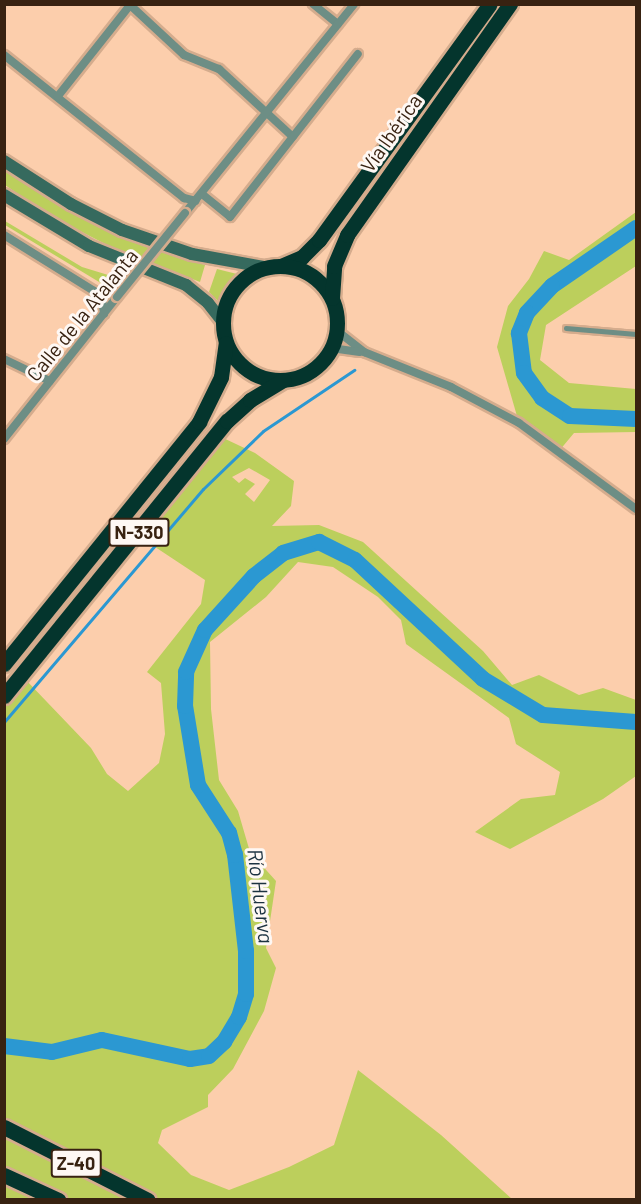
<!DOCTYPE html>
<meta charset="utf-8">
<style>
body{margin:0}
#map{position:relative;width:641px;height:1204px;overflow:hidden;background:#fcceac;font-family:Barlow,sans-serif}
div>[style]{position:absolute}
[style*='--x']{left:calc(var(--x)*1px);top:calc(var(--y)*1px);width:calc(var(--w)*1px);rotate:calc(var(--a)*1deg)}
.green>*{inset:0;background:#bccf5c}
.stream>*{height:3px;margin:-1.5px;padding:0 1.5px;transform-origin:1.5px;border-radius:1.5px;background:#2b98d2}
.river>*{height:16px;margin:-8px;padding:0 8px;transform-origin:8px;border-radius:8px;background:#2b98d2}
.roads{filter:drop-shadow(2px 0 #d5ac8d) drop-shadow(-2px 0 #d5ac8d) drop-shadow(0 2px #d5ac8d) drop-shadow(0 -2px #d5ac8d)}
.lane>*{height:4.5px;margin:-2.25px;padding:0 2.25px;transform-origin:2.25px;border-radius:2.25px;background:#6d8e85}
.street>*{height:8px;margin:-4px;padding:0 4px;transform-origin:4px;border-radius:4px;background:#6d8e85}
.secondary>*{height:12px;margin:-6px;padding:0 6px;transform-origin:6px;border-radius:6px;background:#366a5e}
.highway>*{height:15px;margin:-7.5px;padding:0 7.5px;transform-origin:7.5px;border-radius:7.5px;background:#04352d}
.highway>.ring{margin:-7.5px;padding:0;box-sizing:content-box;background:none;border:15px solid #04352d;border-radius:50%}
.bridges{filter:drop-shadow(2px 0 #d5ac8d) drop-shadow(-2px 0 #d5ac8d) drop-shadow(0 2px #d5ac8d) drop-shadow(0 -2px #d5ac8d)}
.street-bridge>*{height:8px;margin:-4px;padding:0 4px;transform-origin:4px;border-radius:4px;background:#6d8e85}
span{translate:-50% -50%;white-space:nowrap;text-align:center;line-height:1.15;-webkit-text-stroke:6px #fef8f4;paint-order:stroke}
.shield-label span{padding:2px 4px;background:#fef8f4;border:2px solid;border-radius:4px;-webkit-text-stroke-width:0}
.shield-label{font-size:18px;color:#382211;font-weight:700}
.street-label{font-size:20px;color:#382211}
.water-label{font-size:21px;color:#1c3240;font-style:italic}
.frame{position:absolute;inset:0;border:6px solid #382211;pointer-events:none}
</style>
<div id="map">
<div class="green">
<i style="clip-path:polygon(4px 168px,42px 195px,107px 231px,205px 265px,200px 282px,113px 248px,47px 214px,5px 185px)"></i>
<i style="clip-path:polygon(636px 212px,636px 266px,546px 325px,540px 360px,569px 383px,636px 389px,636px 432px,574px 433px,559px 451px,519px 423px,497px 347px,508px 306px,529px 279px,544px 251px,569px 260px)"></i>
<i style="clip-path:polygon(5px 221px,82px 267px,118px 278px,109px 288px,5px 225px)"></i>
<i style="clip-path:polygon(217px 269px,237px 274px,218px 301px,209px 292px)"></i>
<i style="clip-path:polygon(evenodd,219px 436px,255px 453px,294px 481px,291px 506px,272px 526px,319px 525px,363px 542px,483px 651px,512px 685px,539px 675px,579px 695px,603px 688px,636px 700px,636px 776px,603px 799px,510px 849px,475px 832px,521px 799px,555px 795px,560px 772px,516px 744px,509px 718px,406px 644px,401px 620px,378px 597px,333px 567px,298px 562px,266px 597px,210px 642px,211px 709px,219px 780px,238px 811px,250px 852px,276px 881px,266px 948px,276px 968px,264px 1011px,233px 1069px,208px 1095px,208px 1107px,162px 1130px,158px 1143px,191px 1175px,229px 1190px,289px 1167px,334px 1145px,358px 1070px,441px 1135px,512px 1199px,5px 1200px,5px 702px,25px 679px,91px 748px,107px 774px,128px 791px,159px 763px,165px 734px,161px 683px,147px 672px,201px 604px,205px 580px,140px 537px,219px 436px,249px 468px,270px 480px,254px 502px,245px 494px,255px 484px,245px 478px,239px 483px,232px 477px,249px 468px)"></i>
</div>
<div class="stream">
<i style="--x:4;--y:722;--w:306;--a:-49.5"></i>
<i style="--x:203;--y:489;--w:83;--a:-44"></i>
<i style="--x:263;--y:431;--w:110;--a:-33.8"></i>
</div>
<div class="river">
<i style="--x:636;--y:228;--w:102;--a:145.4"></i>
<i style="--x:552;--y:286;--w:37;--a:133"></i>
<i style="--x:527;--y:313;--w:22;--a:112"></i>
<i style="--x:519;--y:333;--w:40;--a:82.9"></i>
<i style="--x:524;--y:373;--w:31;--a:54"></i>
<i style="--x:542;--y:398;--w:33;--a:33"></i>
<i style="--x:570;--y:416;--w:66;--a:2.6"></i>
<i style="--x:4;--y:1046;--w:48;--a:7.1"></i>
<i style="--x:52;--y:1052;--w:51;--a:-13.5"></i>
<i style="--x:102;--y:1040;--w:90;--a:12.2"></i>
<i style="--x:190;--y:1059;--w:19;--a:-9"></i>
<i style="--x:209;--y:1056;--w:21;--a:-43"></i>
<i style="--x:224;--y:1042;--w:29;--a:-59"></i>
<i style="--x:239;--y:1017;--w:24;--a:-73"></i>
<i style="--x:246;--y:994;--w:43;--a:-90"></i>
<i style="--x:246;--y:951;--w:97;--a:-96.5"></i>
<i style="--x:235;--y:855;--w:23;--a:-105"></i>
<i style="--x:229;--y:833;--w:57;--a:-122.9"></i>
<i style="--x:198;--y:785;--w:80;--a:-99.3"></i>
<i style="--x:185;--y:706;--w:34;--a:-88"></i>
<i style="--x:186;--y:672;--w:46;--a:-65.7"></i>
<i style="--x:205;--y:630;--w:73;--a:-47.8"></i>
<i style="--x:254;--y:576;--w:37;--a:-38"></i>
<i style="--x:283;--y:553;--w:38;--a:-17"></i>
<i style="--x:319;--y:542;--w:40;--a:26.6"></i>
<i style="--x:355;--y:560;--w:175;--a:42.9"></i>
<i style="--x:483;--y:679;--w:70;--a:31"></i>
<i style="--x:543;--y:715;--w:93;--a:4.3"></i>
</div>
<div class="roads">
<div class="lane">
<i style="--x:566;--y:328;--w:70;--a:4.9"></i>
</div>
<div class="street">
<i style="--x:129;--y:4;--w:75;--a:42.8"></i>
<i style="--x:184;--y:55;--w:38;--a:22"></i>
<i style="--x:219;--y:69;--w:100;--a:42.6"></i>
<i style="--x:313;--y:4;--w:32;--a:39"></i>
<i style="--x:4;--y:55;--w:230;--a:38.5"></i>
<i style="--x:184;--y:198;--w:12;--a:14"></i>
<i style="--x:58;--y:96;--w:117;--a:-51.6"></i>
<i style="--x:202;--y:194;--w:36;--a:39"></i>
<i style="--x:230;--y:217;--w:207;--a:-51.9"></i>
<i style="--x:185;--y:213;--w:269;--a:-51"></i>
<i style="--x:4;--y:235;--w:106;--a:31.9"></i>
<i style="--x:94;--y:291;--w:11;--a:45"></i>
<i style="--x:102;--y:299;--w:15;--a:82"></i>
<i style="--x:336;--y:330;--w:36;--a:38"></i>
<i style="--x:364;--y:352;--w:94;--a:21.9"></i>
<i style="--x:451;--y:387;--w:77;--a:27.9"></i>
<i style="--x:519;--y:423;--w:145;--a:36.3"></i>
<i style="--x:331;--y:348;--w:29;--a:8"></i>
<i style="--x:4;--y:359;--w:51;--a:25.6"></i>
<i style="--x:4;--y:439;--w:181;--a:-51.5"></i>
</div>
<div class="secondary">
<i style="--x:4;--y:161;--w:80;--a:32.7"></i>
<i style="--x:71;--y:204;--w:57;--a:27"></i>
<i style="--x:122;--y:230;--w:74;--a:18.9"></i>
<i style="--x:192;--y:254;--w:78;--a:10.3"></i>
<i style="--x:4;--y:195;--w:99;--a:31"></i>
<i style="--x:89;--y:246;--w:105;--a:21.9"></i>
<i style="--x:186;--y:285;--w:28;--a:39"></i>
<i style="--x:208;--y:303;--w:24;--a:52"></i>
</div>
<div class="highway">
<i style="--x:281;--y:266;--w:23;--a:-23"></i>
<i style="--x:302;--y:257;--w:24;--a:-45"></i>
<i style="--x:319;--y:240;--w:291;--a:-54.1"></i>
<i class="ring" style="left:223px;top:266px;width:99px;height:99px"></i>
<i style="--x:332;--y:298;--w:32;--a:-86"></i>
<i style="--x:334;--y:266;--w:34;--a:-67"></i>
<i style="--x:347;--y:235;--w:283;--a:-54.8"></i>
<i style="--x:4;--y:664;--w:311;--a:-51.1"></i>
<i style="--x:199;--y:422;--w:50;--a:-63.9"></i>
<i style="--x:221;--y:377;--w:34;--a:-82"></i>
<i style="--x:4;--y:696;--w:354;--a:-51"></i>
<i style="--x:227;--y:421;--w:31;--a:-42"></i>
<i style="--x:250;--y:400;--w:39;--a:-31"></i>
<i style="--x:4;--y:1127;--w:161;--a:26.9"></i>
<i style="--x:4;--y:1175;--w:60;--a:24.8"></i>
</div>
</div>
<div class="bridges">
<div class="street-bridge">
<i style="--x:117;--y:297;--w:108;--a:-51"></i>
</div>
</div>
<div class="shield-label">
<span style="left:139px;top:532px">N-330</span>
<span style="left:76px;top:1163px">Z-40</span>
</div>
<div class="street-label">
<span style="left:391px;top:133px;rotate:-55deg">Vía Ibérica</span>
<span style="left:82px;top:315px;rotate:-51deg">Calle de la Atalanta</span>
</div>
<div class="water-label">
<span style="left:261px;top:896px;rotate:83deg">Río Huerva</span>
</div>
<div class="frame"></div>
</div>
